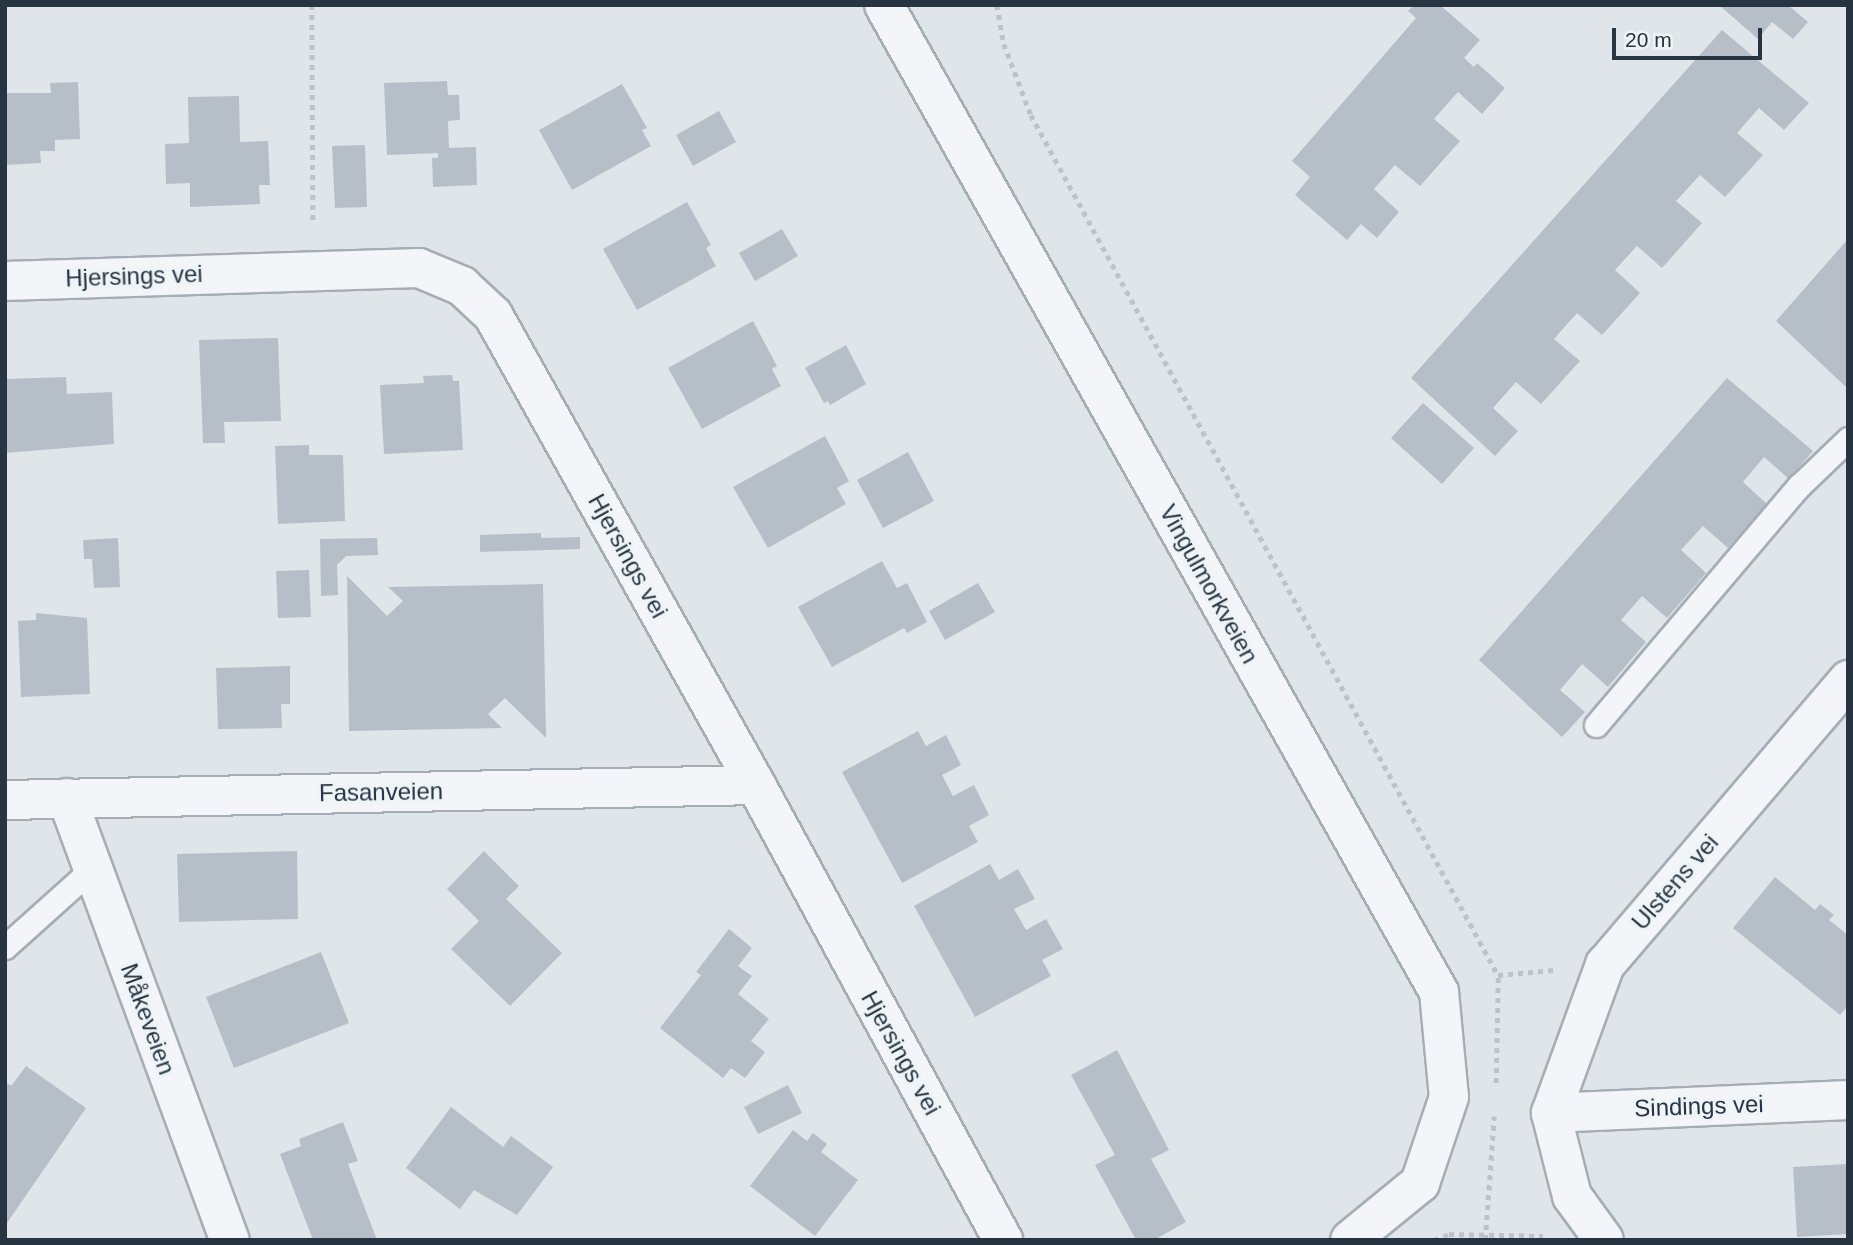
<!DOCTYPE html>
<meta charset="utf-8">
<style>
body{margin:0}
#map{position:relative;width:1853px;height:1245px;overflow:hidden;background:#e0e5ea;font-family:Arial,sans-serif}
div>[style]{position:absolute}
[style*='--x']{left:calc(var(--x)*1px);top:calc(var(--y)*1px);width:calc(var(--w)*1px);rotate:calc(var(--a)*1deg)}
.building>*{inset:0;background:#b6bfc8}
.path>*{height:4.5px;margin-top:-2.25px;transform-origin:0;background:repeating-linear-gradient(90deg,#bec3c9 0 5px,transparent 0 10px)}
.roads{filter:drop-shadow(2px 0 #a5adb5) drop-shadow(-2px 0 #a5adb5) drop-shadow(0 2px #a5adb5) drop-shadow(0 -2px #a5adb5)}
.service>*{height:23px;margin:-11.5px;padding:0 11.5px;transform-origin:11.5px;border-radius:11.5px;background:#f3f5f8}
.minor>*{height:38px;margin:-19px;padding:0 19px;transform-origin:19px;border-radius:19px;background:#f3f5f8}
.tertiary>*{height:38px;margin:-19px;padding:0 19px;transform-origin:19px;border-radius:19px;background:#f3f5f8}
span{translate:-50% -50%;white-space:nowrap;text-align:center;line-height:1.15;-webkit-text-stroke:7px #eff4f7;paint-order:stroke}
.street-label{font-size:24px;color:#273543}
.frame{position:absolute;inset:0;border:7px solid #273543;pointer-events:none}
.scale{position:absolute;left:1612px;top:28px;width:150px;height:32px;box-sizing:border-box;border:4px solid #273543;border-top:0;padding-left:9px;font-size:21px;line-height:24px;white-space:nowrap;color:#273543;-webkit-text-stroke:5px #eff4f7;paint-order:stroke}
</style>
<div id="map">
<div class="building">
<i style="clip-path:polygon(1414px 5px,1440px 5px,1480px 40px,1464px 58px,1474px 67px,1477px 63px,1505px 88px,1482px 114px,1458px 92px,1434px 119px,1460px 141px,1420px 186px,1395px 165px,1374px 189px,1399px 212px,1377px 238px,1361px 224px,1347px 240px,1295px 195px,1310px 177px,1292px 161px,1416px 18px,1408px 11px)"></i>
<i style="clip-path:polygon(1719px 5px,1788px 5px,1808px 22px,1793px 39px,1772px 22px,1758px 39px)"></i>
<i style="clip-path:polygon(1722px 30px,1809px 103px,1784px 130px,1759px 108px,1737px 133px,1763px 155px,1725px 197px,1700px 175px,1676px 201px,1702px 223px,1662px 268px,1637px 246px,1615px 270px,1640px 293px,1602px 335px,1577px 313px,1554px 339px,1580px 361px,1541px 404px,1516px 382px,1493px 408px,1518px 431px,1495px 456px,1411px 378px)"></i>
<i style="clip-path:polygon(447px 81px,448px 95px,459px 95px,460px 120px,448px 121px,449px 148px,476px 147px,477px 185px,433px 187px,432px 158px,438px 158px,438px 153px,387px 155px,384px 83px)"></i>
<i style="clip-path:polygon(78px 82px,80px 139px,55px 140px,55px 151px,40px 151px,41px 163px,5px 165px,5px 93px,51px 93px,50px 83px)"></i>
<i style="clip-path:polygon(622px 84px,647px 128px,642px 130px,651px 146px,572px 190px,539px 130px)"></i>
<i style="clip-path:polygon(239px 96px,240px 142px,268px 141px,270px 185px,259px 185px,260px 204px,190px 207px,190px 183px,166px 184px,165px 144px,189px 143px,188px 97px)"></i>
<i style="clip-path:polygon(719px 111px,736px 142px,693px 166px,676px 135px)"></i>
<i style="clip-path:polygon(365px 145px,367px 207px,335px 208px,332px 146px)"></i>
<i style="clip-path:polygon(687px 202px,711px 245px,706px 248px,716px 266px,637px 310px,603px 249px)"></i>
<i style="clip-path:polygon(782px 229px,798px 256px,755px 281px,739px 253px)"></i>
<i style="clip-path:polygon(1848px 239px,1848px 389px,1776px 321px)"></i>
<i style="clip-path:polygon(753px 321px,777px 366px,772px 369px,781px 386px,702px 429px,668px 368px)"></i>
<i style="clip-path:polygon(278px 338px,281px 421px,224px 422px,225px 443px,203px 443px,199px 340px)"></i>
<i style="clip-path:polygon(846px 345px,866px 384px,830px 405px,828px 401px,824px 403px,805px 368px)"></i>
<i style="clip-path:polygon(452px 375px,453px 381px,459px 381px,463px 450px,384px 454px,380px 385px,424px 383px,423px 376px)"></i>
<i style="clip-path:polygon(66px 377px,67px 394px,112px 392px,114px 444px,5px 453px,5px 379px)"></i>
<i style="clip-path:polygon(1727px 378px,1813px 451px,1789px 479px,1764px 457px,1743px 482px,1767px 504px,1728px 548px,1703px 526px,1681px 550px,1706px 573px,1667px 618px,1642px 596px,1621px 620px,1646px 642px,1608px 687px,1582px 664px,1560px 690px,1585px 712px,1562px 737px,1479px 660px)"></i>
<i style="clip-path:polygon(1423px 403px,1474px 448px,1442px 484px,1391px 438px)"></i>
<i style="clip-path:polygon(825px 436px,849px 481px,837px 488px,846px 504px,768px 548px,733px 487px)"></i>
<i style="clip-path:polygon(309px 445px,309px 455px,343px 455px,345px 521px,278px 524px,275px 446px)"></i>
<i style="clip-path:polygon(908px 452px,934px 501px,883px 528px,857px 480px)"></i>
<i style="clip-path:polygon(541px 533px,541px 538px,580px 537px,580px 549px,480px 552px,480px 535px)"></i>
<i style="clip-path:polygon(118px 538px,120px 587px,94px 588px,92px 559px,84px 559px,83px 540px)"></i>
<i style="clip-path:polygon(377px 538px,378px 555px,346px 556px,337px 565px,338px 595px,321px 596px,320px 539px)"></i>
<i style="clip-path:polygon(882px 561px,897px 588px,907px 583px,927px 622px,907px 633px,904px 628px,832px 667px,798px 607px)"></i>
<i style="clip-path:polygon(309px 570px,311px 617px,278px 618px,276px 571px)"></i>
<i style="clip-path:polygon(347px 576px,387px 616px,403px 601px,388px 587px,543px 584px,546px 738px,505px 698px,488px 714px,502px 728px,349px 731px)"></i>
<i style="clip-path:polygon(978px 583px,995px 612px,945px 640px,929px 611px)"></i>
<i style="clip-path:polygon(36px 613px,87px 618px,90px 694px,21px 697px,18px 621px,36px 620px)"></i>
<i style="clip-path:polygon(290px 666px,290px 704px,281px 704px,282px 728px,218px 729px,216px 668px)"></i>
<i style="clip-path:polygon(918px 731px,926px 746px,946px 735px,961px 765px,942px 775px,953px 796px,974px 785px,989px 815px,969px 826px,978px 842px,902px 883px,842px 772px)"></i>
<i style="clip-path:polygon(297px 851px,298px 919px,179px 922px,177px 854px)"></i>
<i style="clip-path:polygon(484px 851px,519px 886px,506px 899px,562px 953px,510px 1006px,451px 949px,479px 921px,447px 889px)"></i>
<i style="clip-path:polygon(990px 864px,999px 880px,1018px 869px,1035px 899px,1014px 909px,1026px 930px,1046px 919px,1063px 949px,1042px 960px,1051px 976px,975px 1017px,914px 906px)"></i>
<i style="clip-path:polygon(1775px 877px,1815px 910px,1820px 904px,1834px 915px,1829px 920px,1848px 935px,1848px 1006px,1840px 1015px,1733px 928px)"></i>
<i style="clip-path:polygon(729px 929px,752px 948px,738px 966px,752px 976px,738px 994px,769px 1019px,751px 1041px,765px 1052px,745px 1078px,731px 1068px,723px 1078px,660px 1028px,701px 975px,696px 972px)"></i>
<i style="clip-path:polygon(321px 952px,349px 1023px,234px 1068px,206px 997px)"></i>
<i style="clip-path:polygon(1117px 1050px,1169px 1150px,1151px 1159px,1186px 1222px,1154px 1240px,1136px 1240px,1095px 1165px,1115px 1155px,1071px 1075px)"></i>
<i style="clip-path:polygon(26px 1066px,86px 1108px,5px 1226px,5px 1084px,12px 1085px)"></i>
<i style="clip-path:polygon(788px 1085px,802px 1113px,758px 1134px,744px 1107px)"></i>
<i style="clip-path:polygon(451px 1107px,503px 1147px,511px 1136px,553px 1167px,517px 1215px,474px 1190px,460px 1209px,406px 1168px)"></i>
<i style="clip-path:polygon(343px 1122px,358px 1161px,348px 1164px,377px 1240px,313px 1240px,280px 1154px,301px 1146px,299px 1139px)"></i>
<i style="clip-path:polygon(793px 1130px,807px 1141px,813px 1133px,827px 1144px,821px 1152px,858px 1180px,815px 1236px,750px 1186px)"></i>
<i style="clip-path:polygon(1848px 1164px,1848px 1234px,1797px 1237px,1793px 1167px)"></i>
</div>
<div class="path">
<i style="--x:312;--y:5;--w:220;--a:89.7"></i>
<i style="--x:997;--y:5;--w:40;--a:80"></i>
<i style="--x:1004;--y:44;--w:76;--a:69.2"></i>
<i style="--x:1031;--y:115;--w:979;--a:61.5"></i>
<i style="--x:1498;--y:975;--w:56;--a:-5.1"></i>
<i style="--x:1496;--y:1083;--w:108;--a:-88.9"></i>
<i style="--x:1434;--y:1240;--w:16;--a:-22"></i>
<i style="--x:1449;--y:1234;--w:94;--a:1.2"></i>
<i style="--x:1485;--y:1240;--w:124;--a:-85.8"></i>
</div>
<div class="roads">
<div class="service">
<i style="--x:1596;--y:725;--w:314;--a:-49.7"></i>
<i style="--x:1799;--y:486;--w:68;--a:-43.8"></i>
<i style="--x:5;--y:947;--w:118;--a:-41.9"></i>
</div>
<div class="minor">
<i style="--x:5;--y:281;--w:414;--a:-1.8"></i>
<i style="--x:419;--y:268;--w:47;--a:22.7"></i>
<i style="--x:462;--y:286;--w:42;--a:43.1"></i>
<i style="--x:493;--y:315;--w:539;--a:60.77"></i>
<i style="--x:756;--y:785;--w:518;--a:61.5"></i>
<i style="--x:67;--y:798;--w:471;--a:69.8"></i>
<i style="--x:5;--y:800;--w:751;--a:-1.14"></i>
<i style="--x:1551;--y:1113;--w:158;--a:-70"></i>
<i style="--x:1605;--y:965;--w:375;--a:-49.5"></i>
<i style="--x:1551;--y:1113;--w:297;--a:-2.5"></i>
<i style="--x:1551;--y:1113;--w:86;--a:75.8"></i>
<i style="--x:1572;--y:1196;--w:54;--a:54"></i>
</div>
<div class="tertiary">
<i style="--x:884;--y:5;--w:1132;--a:60.65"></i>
<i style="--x:1439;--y:992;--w:105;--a:84.6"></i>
<i style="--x:1449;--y:1097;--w:91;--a:108.6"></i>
<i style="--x:1420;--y:1183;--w:90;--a:140.8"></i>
</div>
</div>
<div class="street-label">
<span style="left:134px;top:276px;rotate:-2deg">Hjersings vei</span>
<span style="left:628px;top:556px;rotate:61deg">Hjersings vei</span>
<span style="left:1209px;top:584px;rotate:61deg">Vingulmorkveien</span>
<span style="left:381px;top:792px;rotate:-1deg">Fasanveien</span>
<span style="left:1675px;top:882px;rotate:-49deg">Ulstens vei</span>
<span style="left:148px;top:1019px;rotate:70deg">Måkeveien</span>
<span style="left:901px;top:1053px;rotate:61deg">Hjersings vei</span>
<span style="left:1699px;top:1106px;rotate:-2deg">Sindings vei</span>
</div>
<div class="frame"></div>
<div class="scale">20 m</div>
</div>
